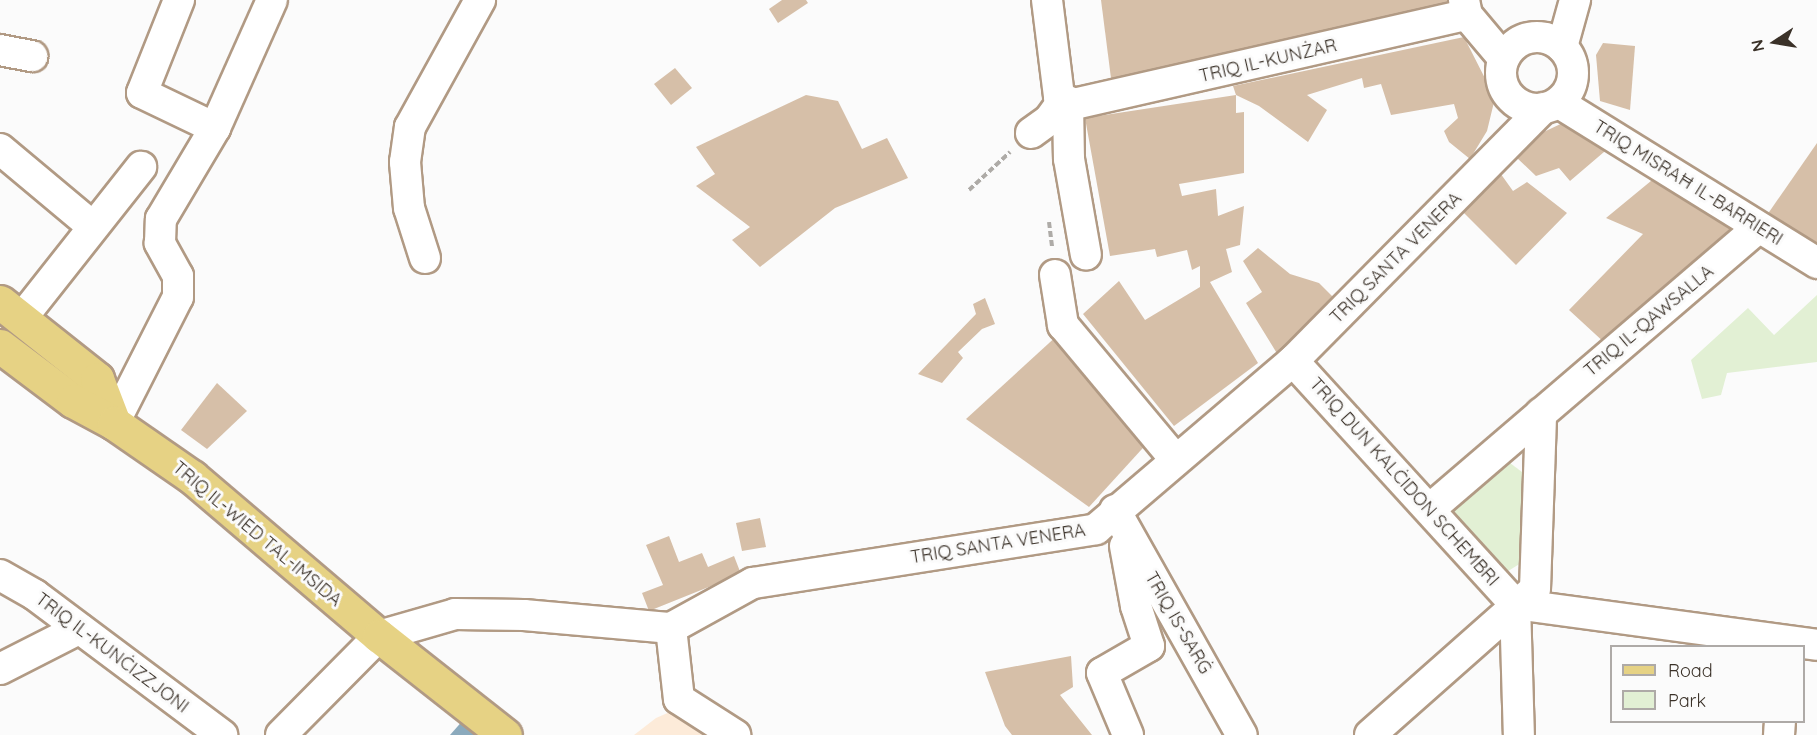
<!DOCTYPE html>
<meta charset="utf-8">
<style>
body{margin:0}
#map{position:relative;width:1817px;height:735px;overflow:hidden;background:#fbfbfb;font-family:Quicksand,sans-serif}
div>[style]{position:absolute}
[style*='--x']{left:calc(var(--x)*1px);top:calc(var(--y)*1px);width:calc(var(--w)*1px);rotate:calc(var(--a)*1deg)}
.built>*{inset:0;background:#fdebd9}
.green>*{inset:0;background:#e2f0d4}
.water>*{inset:0;background:#8baabd}
.building>*{inset:0;background:#d6bfa8}
.path>*{height:4px;margin-top:-2px;transform-origin:0;background:repeating-linear-gradient(90deg,#aeaba7 0 6px,transparent 0 9px)}
.roads{filter:drop-shadow(2px 0 #b19a84) drop-shadow(-2px 0 #b19a84) drop-shadow(0 2px #b19a84) drop-shadow(0 -2px #b19a84)}
.minor>*{height:30px;margin:-15px;padding:0 15px;transform-origin:15px;border-radius:15px;background:#fff}
.minor>.ring{margin:-15px;padding:0;box-sizing:content-box;background:none;border:30px solid #fff;border-radius:50%}
.major>*{height:33px;margin:-16.5px;padding:0 16.5px;transform-origin:16.5px;border-radius:16.5px;background:#e6d284}
span{translate:-50% -50%;white-space:nowrap;text-align:center;line-height:1.15;-webkit-text-stroke:6px #fbfbfb;paint-order:stroke}
.street-label{font-size:18px;color:#3a3128}
.legend{position:absolute;left:1610px;top:645px;width:195px;height:78px;box-sizing:border-box;background:#fbfbfb;border:2px solid #aeaaa7;margin:0;padding:8px 10px;list-style:none;font-size:18px;color:#3a3128}
.legend li{display:flex;align-items:center;gap:12px;height:30px}
.legend b{width:30px;border:2px solid #aeaaa7}
.north{position:absolute;left:1745px;top:12px;width:60px;height:60px;-webkit-text-stroke:4px #fbfbfb;paint-order:stroke;rotate:258deg;font-size:16px;font-weight:700;line-height:24px;text-align:center;color:#3a3128}
.north::after{content:'';display:block;margin:auto;width:21px;height:27px;background:#3a3128;clip-path:polygon(50% 0,100% 100%,50% 72%,0 100%)}
</style>
<div id="map">
<div class="built">
<i style="clip-path:polygon(679px 708px,719px 735px,634px 735px,656px 718px)"></i>
</div>
<div class="green">
<i style="clip-path:polygon(1817px 295px,1817px 362px,1727px 373px,1721px 395px,1702px 399px,1691px 360px,1748px 308px,1774px 335px)"></i>
<i style="clip-path:polygon(1506px 460px,1522px 472px,1521px 563px,1505px 573px,1448px 508px)"></i>
</div>
<div class="water">
<i style="clip-path:polygon(465px 718px,484px 735px,450px 735px)"></i>
</div>
<div class="building">
<i style="clip-path:polygon(782px 0,806px 0,808px 3px,778px 23px,769px 9px)"></i>
<i style="clip-path:polygon(1101px 0,1451px 0,1454px 8px,1112px 86px)"></i>
<i style="clip-path:polygon(1464px 37px,1495px 98px,1487px 131px,1470px 159px,1449px 142px,1444px 131px,1458px 118px,1454px 104px,1391px 115px,1381px 84px,1364px 88px,1362px 78px,1307px 95px,1327px 110px,1308px 142px,1259px 106px,1236px 95px,1236px 113px,1244px 112px,1244px 173px,1179px 184px,1182px 196px,1216px 189px,1218px 216px,1244px 206px,1240px 245px,1226px 249px,1232px 272px,1210px 282px,1258px 363px,1174px 426px,1083px 314px,1119px 281px,1145px 320px,1200px 287px,1200px 266px,1192px 270px,1187px 250px,1157px 257px,1155px 249px,1110px 256px,1085px 118px,1236px 95px,1233px 86px)"></i>
<i style="clip-path:polygon(1603px 43px,1635px 46px,1630px 110px,1600px 101px,1596px 55px)"></i>
<i style="clip-path:polygon(675px 68px,692px 88px,671px 105px,654px 84px)"></i>
<i style="clip-path:polygon(806px 95px,838px 101px,862px 149px,887px 138px,908px 178px,835px 208px,760px 267px,732px 240px,750px 227px,696px 186px,715px 174px,696px 147px)"></i>
<i style="clip-path:polygon(1569px 120px,1611px 146px,1570px 181px,1559px 168px,1536px 176px,1516px 157px,1531px 138px)"></i>
<i style="clip-path:polygon(1817px 143px,1817px 258px,1758px 228px)"></i>
<i style="clip-path:polygon(1498px 170px,1513px 191px,1527px 182px,1567px 213px,1516px 265px,1459px 208px)"></i>
<i style="clip-path:polygon(1657px 176px,1729px 221px,1734px 243px,1607px 345px,1569px 310px,1643px 234px,1606px 218px)"></i>
<i style="clip-path:polygon(1258px 248px,1290px 274px,1319px 283px,1339px 303px,1281px 360px,1246px 303px,1262px 292px,1243px 261px)"></i>
<i style="clip-path:polygon(985px 298px,995px 324px,982px 329px,958px 352px,963px 358px,942px 383px,918px 374px,976px 314px,973px 304px)"></i>
<i style="clip-path:polygon(1060px 333px,1152px 438px,1089px 507px,966px 419px)"></i>
<i style="clip-path:polygon(217px 383px,247px 411px,207px 449px,181px 430px)"></i>
<i style="clip-path:polygon(760px 518px,766px 547px,742px 551px,736px 523px)"></i>
<i style="clip-path:polygon(669px 536px,679px 562px,702px 553px,708px 567px,734px 556px,741px 574px,649px 611px,642px 593px,663px 585px,646px 545px)"></i>
<i style="clip-path:polygon(1071px 656px,1073px 687px,1060px 695px,1092px 735px,1012px 735px,1005px 726px,985px 672px)"></i>
</div>
<div class="path">
<i style="--x:969;--y:190;--w:56;--a:-42.8"></i>
<i style="--x:1049;--y:222;--w:25;--a:83"></i>
</div>
<div class="roads">
<div class="minor">
<i style="--x:179;--y:0;--w:100;--a:111.7"></i>
<i style="--x:142;--y:93;--w:81;--a:25.6"></i>
<i style="--x:1047;--y:0;--w:98;--a:82.9"></i>
<i style="--x:1059;--y:97;--w:17;--a:25"></i>
<i style="--x:1074;--y:104;--w:403;--a:-12.8"></i>
<i style="--x:1464;--y:0;--w:15;--a:79"></i>
<i style="--x:1467;--y:15;--w:57;--a:49.9"></i>
<i class="ring" style="left:1501px;top:37px;width:42px;height:42px"></i>
<i style="--x:1562;--y:47;--w:49;--a:-74.5"></i>
<i style="--x:0;--y:50;--w:33;--a:11"></i>
<i style="--x:1068;--y:103;--w:56;--a:89"></i>
<i style="--x:1069;--y:159;--w:97;--a:80"></i>
<i style="--x:1559;--y:103;--w:304;--a:31.8"></i>
<i style="--x:1031;--y:133;--w:22;--a:-36"></i>
<i style="--x:1049;--y:120;--w:24;--a:-54"></i>
<i style="--x:0;--y:149;--w:120;--a:39.9"></i>
<i style="--x:425;--y:258;--w:52;--a:-107.7"></i>
<i style="--x:409;--y:208;--w:46;--a:-95"></i>
<i style="--x:405;--y:162;--w:35;--a:-82"></i>
<i style="--x:410;--y:127;--w:145;--a:-61.1"></i>
<i style="--x:1055;--y:275;--w:51;--a:80.9"></i>
<i style="--x:1063;--y:325;--w:175;--a:50.1"></i>
<i style="--x:21;--y:319;--w:194;--a:-51.7"></i>
<i style="--x:1293;--y:361;--w:329;--a:47.6"></i>
<i style="--x:114;--y:423;--w:141;--a:-63.1"></i>
<i style="--x:178;--y:297;--w:21;--a:-90"></i>
<i style="--x:178;--y:276;--w:38;--a:-119"></i>
<i style="--x:160;--y:243;--w:24;--a:-88"></i>
<i style="--x:161;--y:219;--w:106;--a:-59.3"></i>
<i style="--x:215;--y:128;--w:140;--a:-66"></i>
<i style="--x:1430;--y:509;--w:432;--a:-40.6"></i>
<i style="--x:1115;--y:510;--w:258;--a:60.6"></i>
<i style="--x:1125;--y:546;--w:61;--a:79.6"></i>
<i style="--x:1136;--y:606;--w:42;--a:72"></i>
<i style="--x:1149;--y:646;--w:54;--a:150.1"></i>
<i style="--x:1102;--y:673;--w:67;--a:67.2"></i>
<i style="--x:0;--y:575;--w:40;--a:29.7"></i>
<i style="--x:35;--y:595;--w:234;--a:36.8"></i>
<i style="--x:1515;--y:604;--w:305;--a:7.7"></i>
<i style="--x:1515;--y:604;--w:131;--a:88.3"></i>
<i style="--x:671;--y:628;--w:71;--a:83.6"></i>
<i style="--x:679;--y:699;--w:67;--a:32.7"></i>
<i style="--x:0;--y:669;--w:89;--a:-26.9"></i>
<i style="--x:281;--y:735;--w:139;--a:-45.3"></i>
<i style="--x:379;--y:636;--w:79;--a:-16.1"></i>
<i style="--x:455;--y:614;--w:69;--a:0.8"></i>
<i style="--x:524;--y:615;--w:148;--a:5.1"></i>
<i style="--x:671;--y:628;--w:94;--a:-28.8"></i>
<i style="--x:753;--y:583;--w:347;--a:-8.9"></i>
<i style="--x:1096;--y:529;--w:259;--a:-40.5"></i>
<i style="--x:1293;--y:361;--w:356;--a:-45.3"></i>
<i style="--x:1370;--y:735;--w:220;--a:-41.5"></i>
<i style="--x:1535;--y:589;--w:176;--a:-88"></i>
<i style="--x:1779;--y:735;--w:13;--a:-86"></i>
</div>
<div class="major">
<i style="--x:0;--y:302;--w:124;--a:38.4"></i>
<i style="--x:97;--y:379;--w:47;--a:68.9"></i>
<i style="--x:0;--y:346;--w:91;--a:37"></i>
<i style="--x:73;--y:401;--w:47;--a:28.2"></i>
<i style="--x:114;--y:423;--w:95;--a:34.7"></i>
<i style="--x:192;--y:477;--w:245;--a:40.4"></i>
<i style="--x:379;--y:636;--w:160;--a:38.2"></i>
</div>
</div>
<div class="street-label">
<span style="left:1268px;top:61px;rotate:-13deg">TRIQ IL-KUNŻAR</span>
<span style="left:1688px;top:183px;rotate:32deg">TRIQ MISRAĦ IL-BARRIERI</span>
<span style="left:1396px;top:258px;rotate:-45deg">TRIQ SANTA VENERA</span>
<span style="left:1649px;top:321px;rotate:-40deg">TRIQ IL-QAWSALLA</span>
<span style="left:1404px;top:482px;rotate:48deg">TRIQ DUN KALĊIDON SCHEMBRI</span>
<span style="left:257px;top:534px;rotate:40deg">TRIQ IL-WIED TAL-IMSIDA</span>
<span style="left:998px;top:544px;rotate:-9deg">TRIQ SANTA VENERA</span>
<span style="left:1178px;top:623px;rotate:60deg">TRIQ IS-SARĠ</span>
<span style="left:112px;top:653px;rotate:37deg">TRIQ IL-KUNĊIZZJONI</span>
</div>
<ul class="legend">
<li><b style="height:8px;background:#e6d284"></b>Road</li>
<li><b style="height:16px;background:#e2f0d4"></b>Park</li>
</ul>
<div class="north">N</div>
</div>
